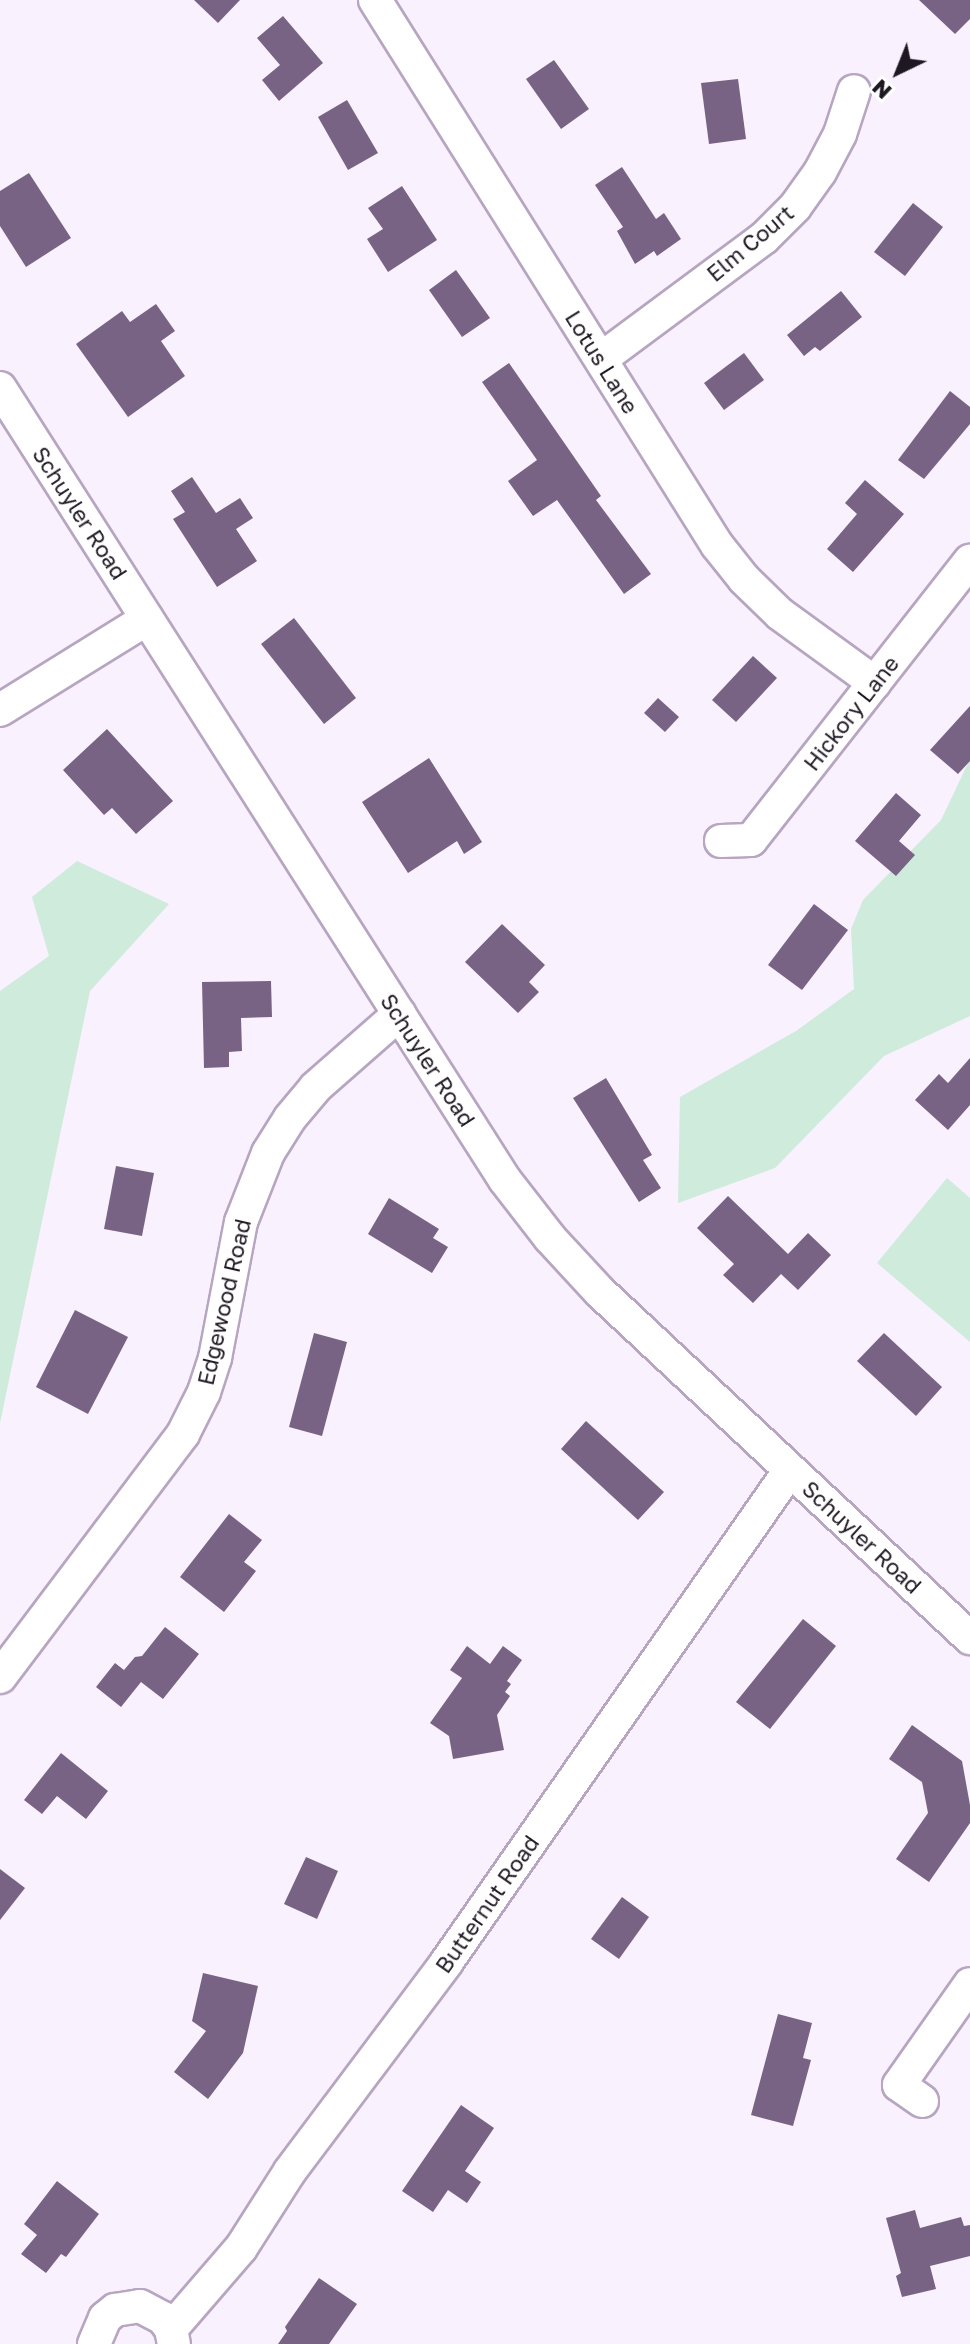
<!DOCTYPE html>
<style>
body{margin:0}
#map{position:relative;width:970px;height:2344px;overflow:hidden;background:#f9f1fd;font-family:"Golos Text",sans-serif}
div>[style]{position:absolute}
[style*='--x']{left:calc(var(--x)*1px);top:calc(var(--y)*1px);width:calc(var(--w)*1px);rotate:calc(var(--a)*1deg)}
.green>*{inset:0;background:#ceebdb}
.building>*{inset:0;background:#786384}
.roads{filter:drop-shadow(2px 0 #b7a5c1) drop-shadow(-2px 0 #b7a5c1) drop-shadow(0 2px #b7a5c1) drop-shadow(0 -2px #b7a5c1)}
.minor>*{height:32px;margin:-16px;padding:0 16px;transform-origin:16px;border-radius:16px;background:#fff}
span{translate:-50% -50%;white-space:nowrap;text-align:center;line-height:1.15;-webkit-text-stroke:6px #fff;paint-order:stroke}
.street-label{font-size:22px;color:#1e1822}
.north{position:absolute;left:858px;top:32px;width:80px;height:80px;-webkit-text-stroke:6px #fff;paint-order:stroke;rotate:223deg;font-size:22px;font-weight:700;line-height:32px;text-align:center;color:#1e1822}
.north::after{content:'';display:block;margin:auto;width:28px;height:36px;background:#1e1822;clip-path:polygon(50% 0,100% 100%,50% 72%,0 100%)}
</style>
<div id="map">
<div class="green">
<i style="clip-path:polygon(970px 759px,970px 1016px,884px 1056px,775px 1168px,678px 1203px,680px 1097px,796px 1031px,854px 989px,851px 929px,863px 900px,941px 820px)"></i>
<i style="clip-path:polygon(77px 861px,169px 904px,90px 991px,0 1423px,0 991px,49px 956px,32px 897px)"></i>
<i style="clip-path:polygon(947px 1178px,970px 1198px,970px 1342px,877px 1263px)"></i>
</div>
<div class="building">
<i style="clip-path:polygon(194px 0,240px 0,218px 23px)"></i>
<i style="clip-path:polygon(919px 0,970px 0,970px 19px,955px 34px)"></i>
<i style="clip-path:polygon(283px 16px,323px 63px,279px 101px,262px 80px,280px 65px,257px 38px)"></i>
<i style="clip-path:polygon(554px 60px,589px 109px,561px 129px,526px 79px)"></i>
<i style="clip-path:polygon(738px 79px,746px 139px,709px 144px,701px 83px)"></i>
<i style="clip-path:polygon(347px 100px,378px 153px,348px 170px,318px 117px)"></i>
<i style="clip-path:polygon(622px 167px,656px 219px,664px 213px,681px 239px,657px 256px,654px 251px,635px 264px,617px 231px,623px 227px,595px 185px)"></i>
<i style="clip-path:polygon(29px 173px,71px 238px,26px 267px,0 226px,0 191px)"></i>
<i style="clip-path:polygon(402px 186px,437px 240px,388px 272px,367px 239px,383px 229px,368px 208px)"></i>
<i style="clip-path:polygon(913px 203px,943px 227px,905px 276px,874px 252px)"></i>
<i style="clip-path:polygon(456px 270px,490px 318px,462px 337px,429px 290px)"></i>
<i style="clip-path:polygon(841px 291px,862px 317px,820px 351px,815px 347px,804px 356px,787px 335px)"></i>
<i style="clip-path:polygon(156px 304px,175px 331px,161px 341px,185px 376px,128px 417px,76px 344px,122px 311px,130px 322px)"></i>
<i style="clip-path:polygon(744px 353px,764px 380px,724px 410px,704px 383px)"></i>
<i style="clip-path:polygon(509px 363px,601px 496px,596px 500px,651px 574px,624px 594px,557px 500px,533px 516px,508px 481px,537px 460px,482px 382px)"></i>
<i style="clip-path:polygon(950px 391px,970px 407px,970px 424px,924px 479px,898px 460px)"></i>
<i style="clip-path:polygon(192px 477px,216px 513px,240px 498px,253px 518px,236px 529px,257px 561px,217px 587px,173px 519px,185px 512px,171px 491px)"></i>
<i style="clip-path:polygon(865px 480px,904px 514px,853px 572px,827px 549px,857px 514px,845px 503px)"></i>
<i style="clip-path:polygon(294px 618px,356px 698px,324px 724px,261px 644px)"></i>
<i style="clip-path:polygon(753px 656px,777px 678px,736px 722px,712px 700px)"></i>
<i style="clip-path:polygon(658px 698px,679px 717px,665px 732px,644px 713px)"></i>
<i style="clip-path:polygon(970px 706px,970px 761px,958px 774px,930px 750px)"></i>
<i style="clip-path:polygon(107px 729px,173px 801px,136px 834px,112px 808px,104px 815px,63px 770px)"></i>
<i style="clip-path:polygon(429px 758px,482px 842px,464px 854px,457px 841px,408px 873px,362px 802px)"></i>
<i style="clip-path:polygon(896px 793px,921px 815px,899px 841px,915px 855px,896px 876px,855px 841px)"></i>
<i style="clip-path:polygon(814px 904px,848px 930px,802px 990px,768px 965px)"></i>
<i style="clip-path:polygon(502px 924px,545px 965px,529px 982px,539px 992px,518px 1013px,465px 962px)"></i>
<i style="clip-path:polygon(271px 981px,272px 1017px,241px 1018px,242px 1051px,229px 1052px,229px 1067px,204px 1068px,202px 982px)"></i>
<i style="clip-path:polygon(970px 1058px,970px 1105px,948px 1130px,915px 1100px,939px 1074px,948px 1083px)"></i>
<i style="clip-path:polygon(606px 1078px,652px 1155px,643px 1160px,661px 1188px,639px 1202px,573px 1098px)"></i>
<i style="clip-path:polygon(116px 1166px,154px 1173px,142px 1236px,104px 1229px)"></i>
<i style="clip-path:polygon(728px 1196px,788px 1254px,808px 1233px,831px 1255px,798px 1290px,781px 1274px,753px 1303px,723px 1275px,734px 1264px,697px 1228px)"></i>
<i style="clip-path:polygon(389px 1198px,439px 1229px,433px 1238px,448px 1247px,432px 1273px,368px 1234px)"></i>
<i style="clip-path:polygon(75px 1310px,128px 1337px,88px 1414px,36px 1387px)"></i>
<i style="clip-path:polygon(314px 1333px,347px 1342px,322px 1436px,289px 1427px)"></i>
<i style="clip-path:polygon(884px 1333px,942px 1387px,916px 1416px,857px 1361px)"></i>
<i style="clip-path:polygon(586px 1421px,664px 1492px,638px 1520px,561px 1449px)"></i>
<i style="clip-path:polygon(229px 1514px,262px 1540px,244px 1562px,256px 1571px,224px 1612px,180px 1577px)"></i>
<i style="clip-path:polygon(803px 1619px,836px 1646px,770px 1729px,736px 1702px)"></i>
<i style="clip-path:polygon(165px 1627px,199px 1654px,163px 1699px,141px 1682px,121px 1707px,96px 1687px,115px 1663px,124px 1670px,135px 1657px,142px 1656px)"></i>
<i style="clip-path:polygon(467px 1646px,490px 1664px,503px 1646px,522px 1660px,507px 1681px,511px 1684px,505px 1692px,510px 1696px,497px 1715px,504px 1750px,453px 1759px,449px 1736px,430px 1723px,462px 1678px,450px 1670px)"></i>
<i style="clip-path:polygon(912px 1725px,962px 1761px,970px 1805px,970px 1823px,929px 1882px,896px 1859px,928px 1813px,922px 1782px,889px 1759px)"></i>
<i style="clip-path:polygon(61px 1753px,108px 1791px,86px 1819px,57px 1796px,42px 1814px,24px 1800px)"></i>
<i style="clip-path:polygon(306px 1857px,338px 1871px,317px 1919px,284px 1904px)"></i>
<i style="clip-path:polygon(0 1869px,25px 1888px,0 1920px)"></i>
<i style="clip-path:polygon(622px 1897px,649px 1917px,619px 1959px,591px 1939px)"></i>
<i style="clip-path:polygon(203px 1973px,258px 1986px,243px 2053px,208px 2099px,174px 2072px,206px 2031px,192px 2021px)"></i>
<i style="clip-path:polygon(778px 2014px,812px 2023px,803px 2058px,811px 2060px,793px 2126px,751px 2115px)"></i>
<i style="clip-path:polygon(461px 2105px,494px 2128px,465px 2171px,481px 2182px,467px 2203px,448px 2190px,433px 2212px,402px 2191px)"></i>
<i style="clip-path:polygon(57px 2181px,99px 2214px,66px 2257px,61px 2254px,46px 2273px,21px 2254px,37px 2235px,24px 2224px)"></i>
<i style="clip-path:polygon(915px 2210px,920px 2228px,961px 2217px,964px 2226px,970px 2225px,970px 2256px,930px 2266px,936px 2289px,902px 2297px,896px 2276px,901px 2273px,886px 2218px)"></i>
<i style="clip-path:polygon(319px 2278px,357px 2304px,329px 2344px,278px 2344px,287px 2331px,285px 2327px)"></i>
</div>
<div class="roads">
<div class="minor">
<i style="--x:375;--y:0;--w:643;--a:57.89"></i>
<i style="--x:717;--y:545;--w:43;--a:51.5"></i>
<i style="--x:744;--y:579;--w:50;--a:44.2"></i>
<i style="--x:780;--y:614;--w:117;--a:36"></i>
<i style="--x:601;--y:359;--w:203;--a:-36.6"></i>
<i style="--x:764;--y:238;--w:44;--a:-45"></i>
<i style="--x:795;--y:207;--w:43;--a:-54.5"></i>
<i style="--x:820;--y:172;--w:43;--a:-62.2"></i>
<i style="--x:840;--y:134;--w:45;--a:-72"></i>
<i style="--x:0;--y:388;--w:939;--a:57.48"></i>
<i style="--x:505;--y:1180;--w:73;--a:52.2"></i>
<i style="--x:550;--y:1238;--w:74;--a:47.2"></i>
<i style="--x:600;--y:1292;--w:507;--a:43.08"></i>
<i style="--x:0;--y:710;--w:173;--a:-31.8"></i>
<i style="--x:721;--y:841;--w:30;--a:-2"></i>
<i style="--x:751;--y:840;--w:355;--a:-51.9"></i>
<i style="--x:0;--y:1677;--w:304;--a:-53"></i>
<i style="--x:183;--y:1434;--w:47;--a:-63.4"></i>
<i style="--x:204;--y:1392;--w:36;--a:-72"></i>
<i style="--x:215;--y:1358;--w:138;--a:-79.2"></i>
<i style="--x:241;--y:1222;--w:74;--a:-68.6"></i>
<i style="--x:268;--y:1153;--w:41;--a:-57.8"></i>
<i style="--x:290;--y:1118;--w:40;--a:-50"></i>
<i style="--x:316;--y:1087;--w:111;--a:-41.3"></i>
<i style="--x:922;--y:2101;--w:28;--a:-145"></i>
<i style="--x:899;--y:2085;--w:123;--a:-54.9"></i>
<i style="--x:171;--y:2329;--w:107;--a:-49.2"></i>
<i style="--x:241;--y:2248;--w:91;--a:-57.5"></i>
<i style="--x:290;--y:2171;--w:260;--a:-53.1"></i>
<i style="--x:446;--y:1963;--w:601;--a:-55.09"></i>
<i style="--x:94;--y:2344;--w:28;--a:-67"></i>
<i style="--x:105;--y:2318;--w:13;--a:-39"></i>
<i style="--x:115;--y:2310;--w:25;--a:-9"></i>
<i style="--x:140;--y:2306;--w:26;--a:28"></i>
<i style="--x:163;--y:2318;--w:14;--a:54"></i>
<i style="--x:171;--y:2329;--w:15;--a:79"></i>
</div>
</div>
<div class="street-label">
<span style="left:750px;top:243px;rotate:-40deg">Elm Court</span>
<span style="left:602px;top:362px;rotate:58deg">Lotus Lane</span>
<span style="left:80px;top:513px;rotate:57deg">Schuyler Road</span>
<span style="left:851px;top:713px;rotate:-52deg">Hickory Lane</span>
<span style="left:428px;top:1060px;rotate:57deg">Schuyler Road</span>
<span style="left:224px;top:1302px;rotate:-77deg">Edgewood Road</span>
<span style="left:862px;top:1537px;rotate:43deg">Schuyler Road</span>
<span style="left:487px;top:1904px;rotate:-55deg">Butternut Road</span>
</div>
<div class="north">N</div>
</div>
